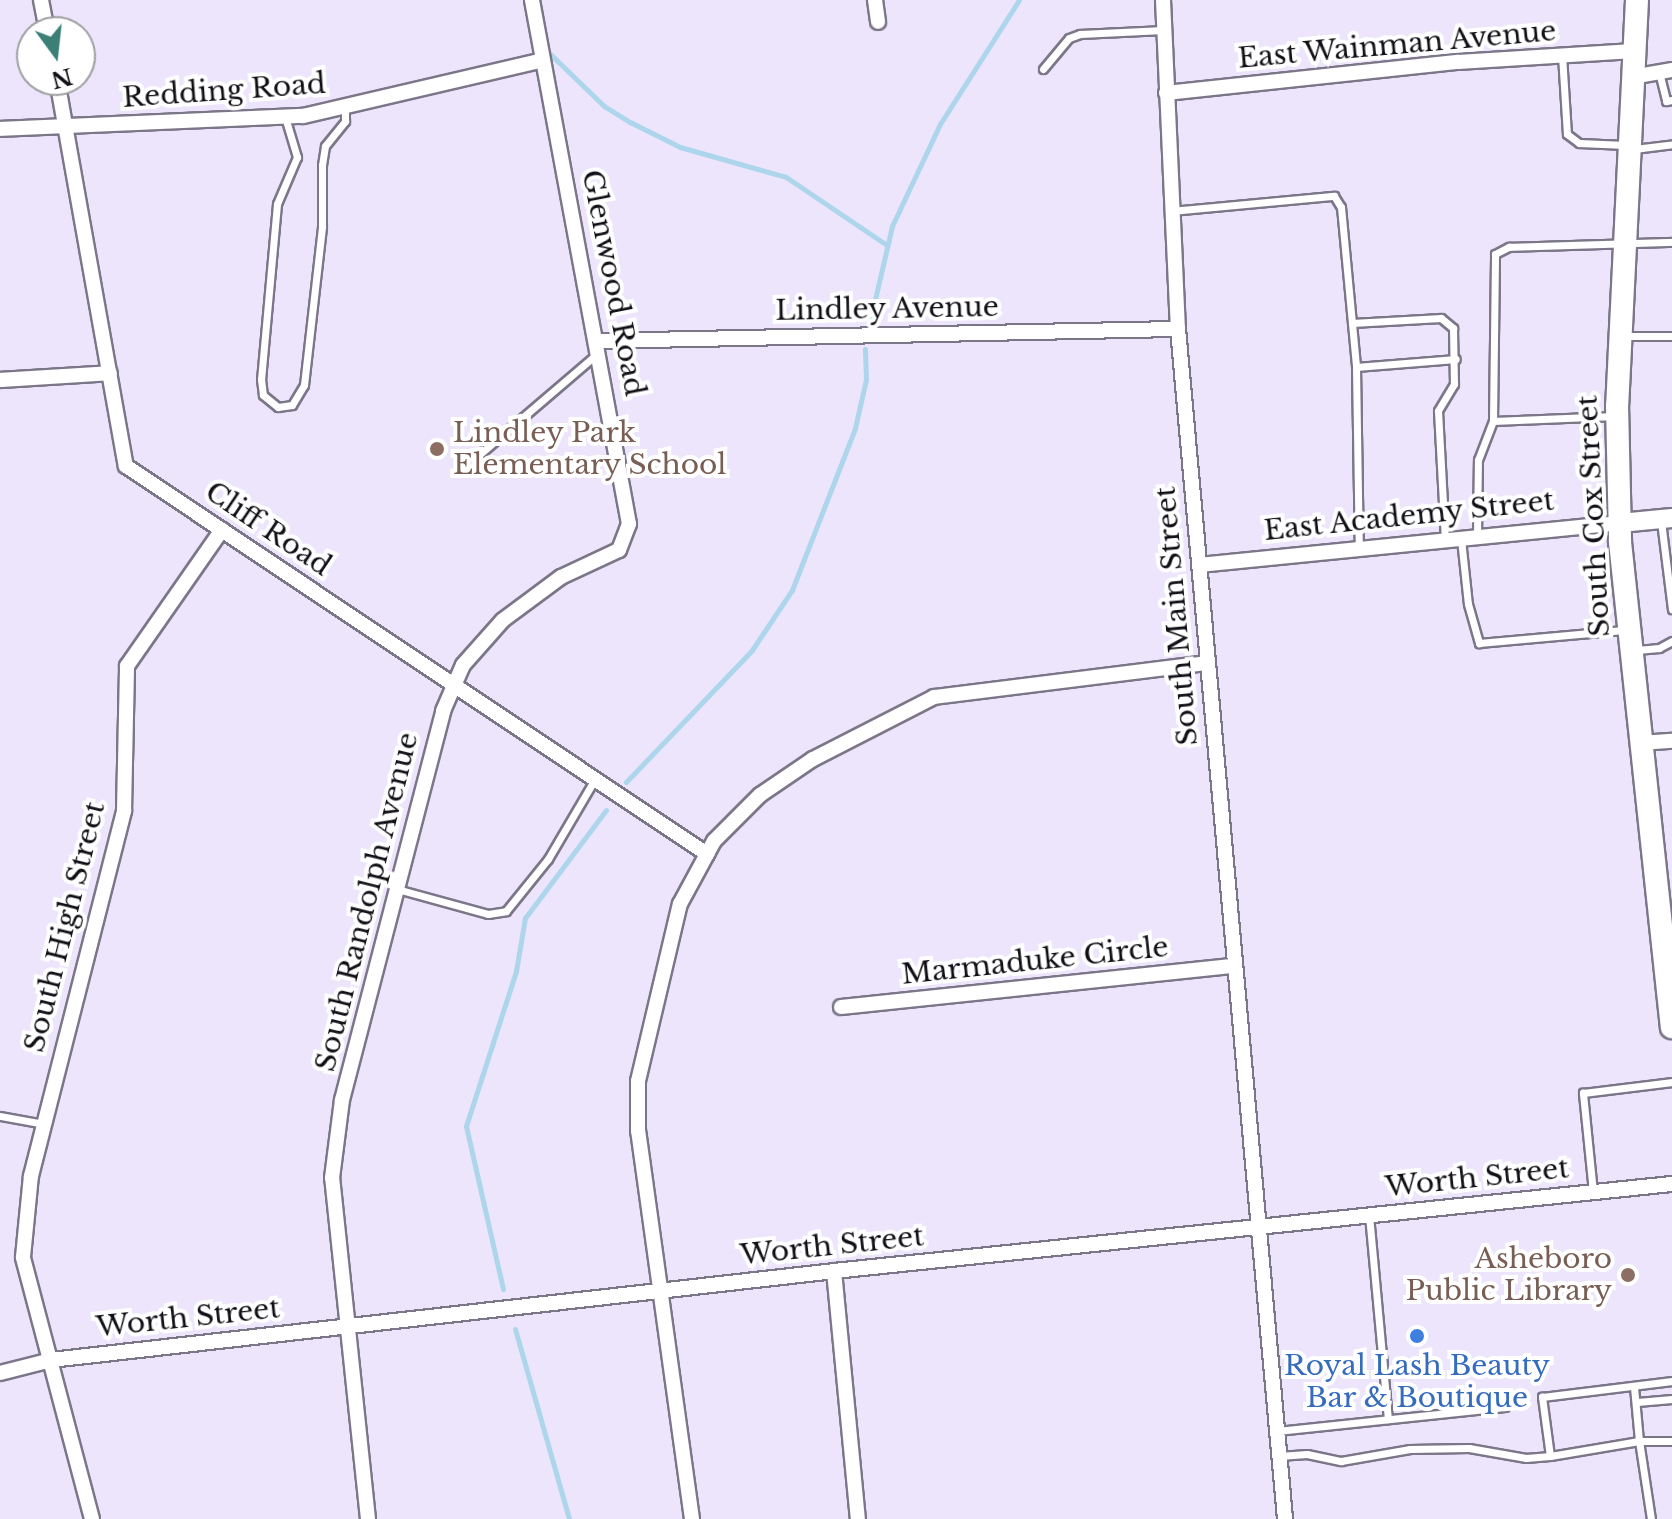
<!DOCTYPE html>
<style>
body{margin:0}
#map{position:relative;width:1672px;height:1519px;overflow:hidden;background:#ece5fb;font-family:"Libre Baskerville",serif}
div>[style]{position:absolute}
[style*='--x']{left:calc(var(--x)*1px);top:calc(var(--y)*1px);width:calc(var(--w)*1px);rotate:calc(var(--a)*1deg)}
.stream>*{height:5px;margin:-2.5px;padding:0 2.5px;transform-origin:2.5px;border-radius:2.5px;background:#add5ec}
.roads{filter:drop-shadow(2px 0 #7c7689) drop-shadow(-2px 0 #7c7689) drop-shadow(0 2px #7c7689) drop-shadow(0 -2px #7c7689)}
.service>*{height:7px;margin:-3.5px;padding:0 3.5px;transform-origin:3.5px;border-radius:3.5px;background:#fff}
.minor>*{height:14px;margin:-7px;padding:0 7px;transform-origin:7px;border-radius:7px;background:#fff}
.tertiary>*{height:18px;margin:-9px;padding:0 9px;transform-origin:9px;border-radius:9px;background:#fff}
.secondary>*{height:22px;margin:-11px;padding:0 11px;transform-origin:11px;border-radius:11px;background:#fff}
.dots>*{width:22px;height:22px;translate:-50% -50%;box-sizing:border-box;border:4px solid #fff;border-radius:50%}
span{translate:-50% -50%;white-space:nowrap;text-align:center;line-height:1.15;-webkit-text-stroke:8px #fff;paint-order:stroke}
.street-label{font-size:28px;color:#121017}
.education-label{font-size:28px;color:#785e54}
.left{translate:0 -50%;text-align:left}
.right{translate:-100% -50%;text-align:right}
.shop-label{font-size:28px;color:#366cbe}
.north{position:absolute;left:16px;top:16px;width:80px;height:80px;box-sizing:border-box;background:#fff;border:2px solid #a09fa2;border-radius:50%;rotate:165deg;font-size:22px;font-weight:700;line-height:32px;text-align:center;color:#121017}
.north::after{content:'';display:block;margin:auto;width:28px;height:36px;background:#3a8076;clip-path:polygon(50% 0,100% 100%,50% 72%,0 100%)}
</style>
<div id="map">
<div class="stream">
<i style="--x:546;--y:50;--w:81;--a:44"></i>
<i style="--x:604;--y:106;--w:31;--a:32"></i>
<i style="--x:630;--y:122;--w:56;--a:26.6"></i>
<i style="--x:680;--y:147;--w:110;--a:15.8"></i>
<i style="--x:786;--y:177;--w:122;--a:34"></i>
<i style="--x:869;--y:325;--w:102;--a:-76.9"></i>
<i style="--x:892;--y:226;--w:113;--a:-64.8"></i>
<i style="--x:940;--y:124;--w:147;--a:-57.5"></i>
<i style="--x:626;--y:782;--w:182;--a:-46.3"></i>
<i style="--x:752;--y:650;--w:72;--a:-56.3"></i>
<i style="--x:792;--y:590;--w:174;--a:-68.7"></i>
<i style="--x:855;--y:428;--w:50;--a:-77.3"></i>
<i style="--x:866;--y:379;--w:30;--a:-92"></i>
<i style="--x:503;--y:1289;--w:167;--a:-102.8"></i>
<i style="--x:466;--y:1126;--w:163;--a:-72.1"></i>
<i style="--x:516;--y:971;--w:54;--a:-80.4"></i>
<i style="--x:525;--y:918;--w:135;--a:-53.1"></i>
<i style="--x:515;--y:1329;--w:198;--a:74.1"></i>
</div>
<div class="roads">
<div class="service">
<i style="--x:1562;--y:55;--w:79;--a:86.4"></i>
<i style="--x:1567;--y:134;--w:15;--a:37"></i>
<i style="--x:1579;--y:143;--w:47;--a:2.4"></i>
<i style="--x:1043;--y:69;--w:40;--a:-50"></i>
<i style="--x:1069;--y:38;--w:12;--a:-20"></i>
<i style="--x:1080;--y:34;--w:84;--a:-2.7"></i>
<i style="--x:1659;--y:72;--w:30;--a:76"></i>
<i style="--x:1666;--y:101;--w:6;--a:-9"></i>
<i style="--x:285;--y:117;--w:42;--a:73.3"></i>
<i style="--x:297;--y:157;--w:51;--a:113.1"></i>
<i style="--x:277;--y:204;--w:176;--a:95.2"></i>
<i style="--x:261;--y:379;--w:16;--a:83"></i>
<i style="--x:263;--y:395;--w:19;--a:39"></i>
<i style="--x:278;--y:407;--w:14;--a:-8"></i>
<i style="--x:292;--y:405;--w:23;--a:-59"></i>
<i style="--x:304;--y:385;--w:160;--a:-83.5"></i>
<i style="--x:322;--y:226;--w:61;--a:-90"></i>
<i style="--x:322;--y:165;--w:19;--a:-81"></i>
<i style="--x:325;--y:146;--w:32;--a:-51"></i>
<i style="--x:345;--y:121;--w:13;--a:-90"></i>
<i style="--x:1634;--y:149;--w:38;--a:-7"></i>
<i style="--x:1171;--y:211;--w:164;--a:-5.3"></i>
<i style="--x:1334;--y:196;--w:13;--a:58"></i>
<i style="--x:1341;--y:207;--w:161;--a:84.6"></i>
<i style="--x:1356;--y:367;--w:182;--a:89.1"></i>
<i style="--x:1352;--y:323;--w:89;--a:-3.2"></i>
<i style="--x:1441;--y:318;--w:16;--a:40"></i>
<i style="--x:1453;--y:328;--w:56;--a:89"></i>
<i style="--x:1454;--y:384;--w:31;--a:121"></i>
<i style="--x:1438;--y:411;--w:129;--a:86.9"></i>
<i style="--x:1625;--y:336;--w:47;--a:0"></i>
<i style="--x:1356;--y:367;--w:100;--a:-4.6"></i>
<i style="--x:1493;--y:421;--w:122;--a:-2.3"></i>
<i style="--x:481;--y:453;--w:154;--a:-40.5"></i>
<i style="--x:1661;--y:521;--w:89;--a:82.9"></i>
<i style="--x:1477;--y:537;--w:77;--a:-89.3"></i>
<i style="--x:1478;--y:460;--w:42;--a:-69"></i>
<i style="--x:1493;--y:421;--w:167;--a:-89.3"></i>
<i style="--x:1495;--y:254;--w:16;--a:-27"></i>
<i style="--x:1509;--y:247;--w:163;--a:-1.8"></i>
<i style="--x:1461;--y:539;--w:65;--a:83.9"></i>
<i style="--x:1468;--y:604;--w:41;--a:74.2"></i>
<i style="--x:1479;--y:643;--w:148;--a:-5.1"></i>
<i style="--x:1637;--y:650;--w:22;--a:-5"></i>
<i style="--x:1659;--y:648;--w:15;--a:-28"></i>
<i style="--x:397;--y:889;--w:94;--a:15.4"></i>
<i style="--x:488;--y:914;--w:18;--a:-9"></i>
<i style="--x:506;--y:911;--w:67;--a:-51.1"></i>
<i style="--x:548;--y:859;--w:93;--a:-59.6"></i>
<i style="--x:0;--y:1116;--w:45;--a:10.3"></i>
<i style="--x:1593;--y:1192;--w:100;--a:-95.8"></i>
<i style="--x:1583;--y:1093;--w:90;--a:-7"></i>
<i style="--x:1369;--y:1215;--w:205;--a:84.7"></i>
<i style="--x:1634;--y:1387;--w:54;--a:84.7"></i>
<i style="--x:1639;--y:1441;--w:90;--a:170.4"></i>
<i style="--x:1550;--y:1456;--w:60;--a:-97.7"></i>
<i style="--x:1542;--y:1397;--w:131;--a:-7"></i>
<i style="--x:1637;--y:1402;--w:35;--a:-5"></i>
<i style="--x:1277;--y:1431;--w:229;--a:-6"></i>
<i style="--x:1279;--y:1456;--w:28;--a:-4"></i>
<i style="--x:1307;--y:1454;--w:35;--a:12"></i>
<i style="--x:1341;--y:1461;--w:70;--a:-9.9"></i>
<i style="--x:1410;--y:1449;--w:59;--a:-1"></i>
<i style="--x:1469;--y:1448;--w:58;--a:10"></i>
<i style="--x:1526;--y:1458;--w:24;--a:-5"></i>
<i style="--x:1651;--y:1519;--w:79;--a:-98.7"></i>
<i style="--x:1639;--y:1441;--w:33;--a:0"></i>
</div>
<div class="minor">
<i style="--x:41;--y:0;--w:33;--a:79"></i>
<i style="--x:875;--y:0;--w:22;--a:82"></i>
<i style="--x:1163;--y:0;--w:329;--a:87.4"></i>
<i style="--x:1178;--y:329;--w:1195;--a:84.86"></i>
<i style="--x:1632;--y:77;--w:41;--a:-9.9"></i>
<i style="--x:57;--y:80;--w:392;--a:79.9"></i>
<i style="--x:126;--y:466;--w:699;--a:33.74"></i>
<i style="--x:1166;--y:93;--w:294;--a:-6.1"></i>
<i style="--x:1458;--y:62;--w:176;--a:-3.6"></i>
<i style="--x:0;--y:129;--w:303;--a:-2.5"></i>
<i style="--x:303;--y:116;--w:246;--a:-13.1"></i>
<i style="--x:598;--y:341;--w:580;--a:-1.19"></i>
<i style="--x:0;--y:380;--w:110;--a:-3.6"></i>
<i style="--x:1199;--y:565;--w:423;--a:-5.7"></i>
<i style="--x:1640;--y:743;--w:32;--a:-4"></i>
<i style="--x:841;--y:1007;--w:395;--a:-6"></i>
<i style="--x:834;--y:1271;--w:249;--a:84.5"></i>
<i style="--x:0;--y:1373;--w:53;--a:-14.3"></i>
<i style="--x:51;--y:1360;--w:788;--a:-6.48"></i>
<i style="--x:834;--y:1271;--w:843;--a:-5.93"></i>
<i style="--x:92;--y:1519;--w:271;--a:-104.8"></i>
<i style="--x:23;--y:1257;--w:81;--a:-84.4"></i>
<i style="--x:31;--y:1176;--w:377;--a:-75.7"></i>
<i style="--x:124;--y:811;--w:145;--a:-88.8"></i>
<i style="--x:127;--y:666;--w:166;--a:-55.1"></i>
<i style="--x:368;--y:1519;--w:343;--a:-96"></i>
<i style="--x:332;--y:1178;--w:79;--a:-82.7"></i>
<i style="--x:342;--y:1100;--w:402;--a:-75.4"></i>
<i style="--x:443;--y:711;--w:50;--a:-66.5"></i>
<i style="--x:463;--y:665;--w:60;--a:-48.4"></i>
<i style="--x:503;--y:620;--w:72;--a:-36.6"></i>
<i style="--x:561;--y:577;--w:64;--a:-25"></i>
<i style="--x:619;--y:550;--w:28;--a:-69"></i>
<i style="--x:629;--y:524;--w:533;--a:-100.49"></i>
<i style="--x:692;--y:1519;--w:392;--a:-97.9"></i>
<i style="--x:638;--y:1131;--w:50;--a:-90"></i>
<i style="--x:638;--y:1081;--w:182;--a:-76.7"></i>
<i style="--x:680;--y:904;--w:72;--a:-61.6"></i>
<i style="--x:714;--y:841;--w:65;--a:-45"></i>
<i style="--x:760;--y:795;--w:64;--a:-34.2"></i>
<i style="--x:813;--y:759;--w:136;--a:-27.1"></i>
<i style="--x:934;--y:697;--w:275;--a:-7.1"></i>
</div>
<div class="tertiary">
<i style="--x:1620;--y:523;--w:52;--a:-5.5"></i>
</div>
<div class="secondary">
<i style="--x:1637;--y:0;--w:405;--a:92.8"></i>
<i style="--x:1617;--y:405;--w:137;--a:88.7"></i>
<i style="--x:1620;--y:542;--w:488;--a:83.9"></i>
</div>
</div>
<div class="dots">
<i style="left:437px;top:449px;background:#8d6e63"></i>
<i style="left:1628px;top:1275px;background:#8d6e63"></i>
<i style="left:1417px;top:1336px;background:#3f7fe0"></i>
</div>
<div class="street-label">
<span style="left:1397px;top:45px;rotate:-5deg">East Wainman Avenue</span>
<span style="left:224px;top:91px;rotate:-4deg">Redding Road</span>
<span style="left:613px;top:283px;rotate:79deg">Glenwood Road</span>
<span style="left:887px;top:309px;rotate:-1deg">Lindley Avenue</span>
<span style="left:1409px;top:516px;rotate:-6deg">East Academy Street</span>
<span style="left:1594px;top:516px;rotate:-93deg">South Cox Street</span>
<span style="left:268px;top:529px;rotate:34deg">Cliff Road</span>
<span style="left:1177px;top:616px;rotate:-95deg">South Main Street</span>
<span style="left:367px;top:902px;rotate:-76deg">South Randolph Avenue</span>
<span style="left:65px;top:927px;rotate:-76deg">South High Street</span>
<span style="left:1035px;top:961px;rotate:-6deg">Marmaduke Circle</span>
<span style="left:1477px;top:1178px;rotate:-6deg">Worth Street</span>
<span style="left:832px;top:1246px;rotate:-6deg">Worth Street</span>
<span style="left:188px;top:1318px;rotate:-6deg">Worth Street</span>
</div>
<div class="education-label">
<span class="left" style="left:453px;top:449px">Lindley Park<br>Elementary School</span>
<span class="right" style="left:1612px;top:1275px">Asheboro<br>Public Library</span>
</div>
<div class="shop-label">
<span style="left:1417px;top:1382px">Royal Lash Beauty<br>Bar &amp; Boutique</span>
</div>
<div class="north">N</div>
</div>
